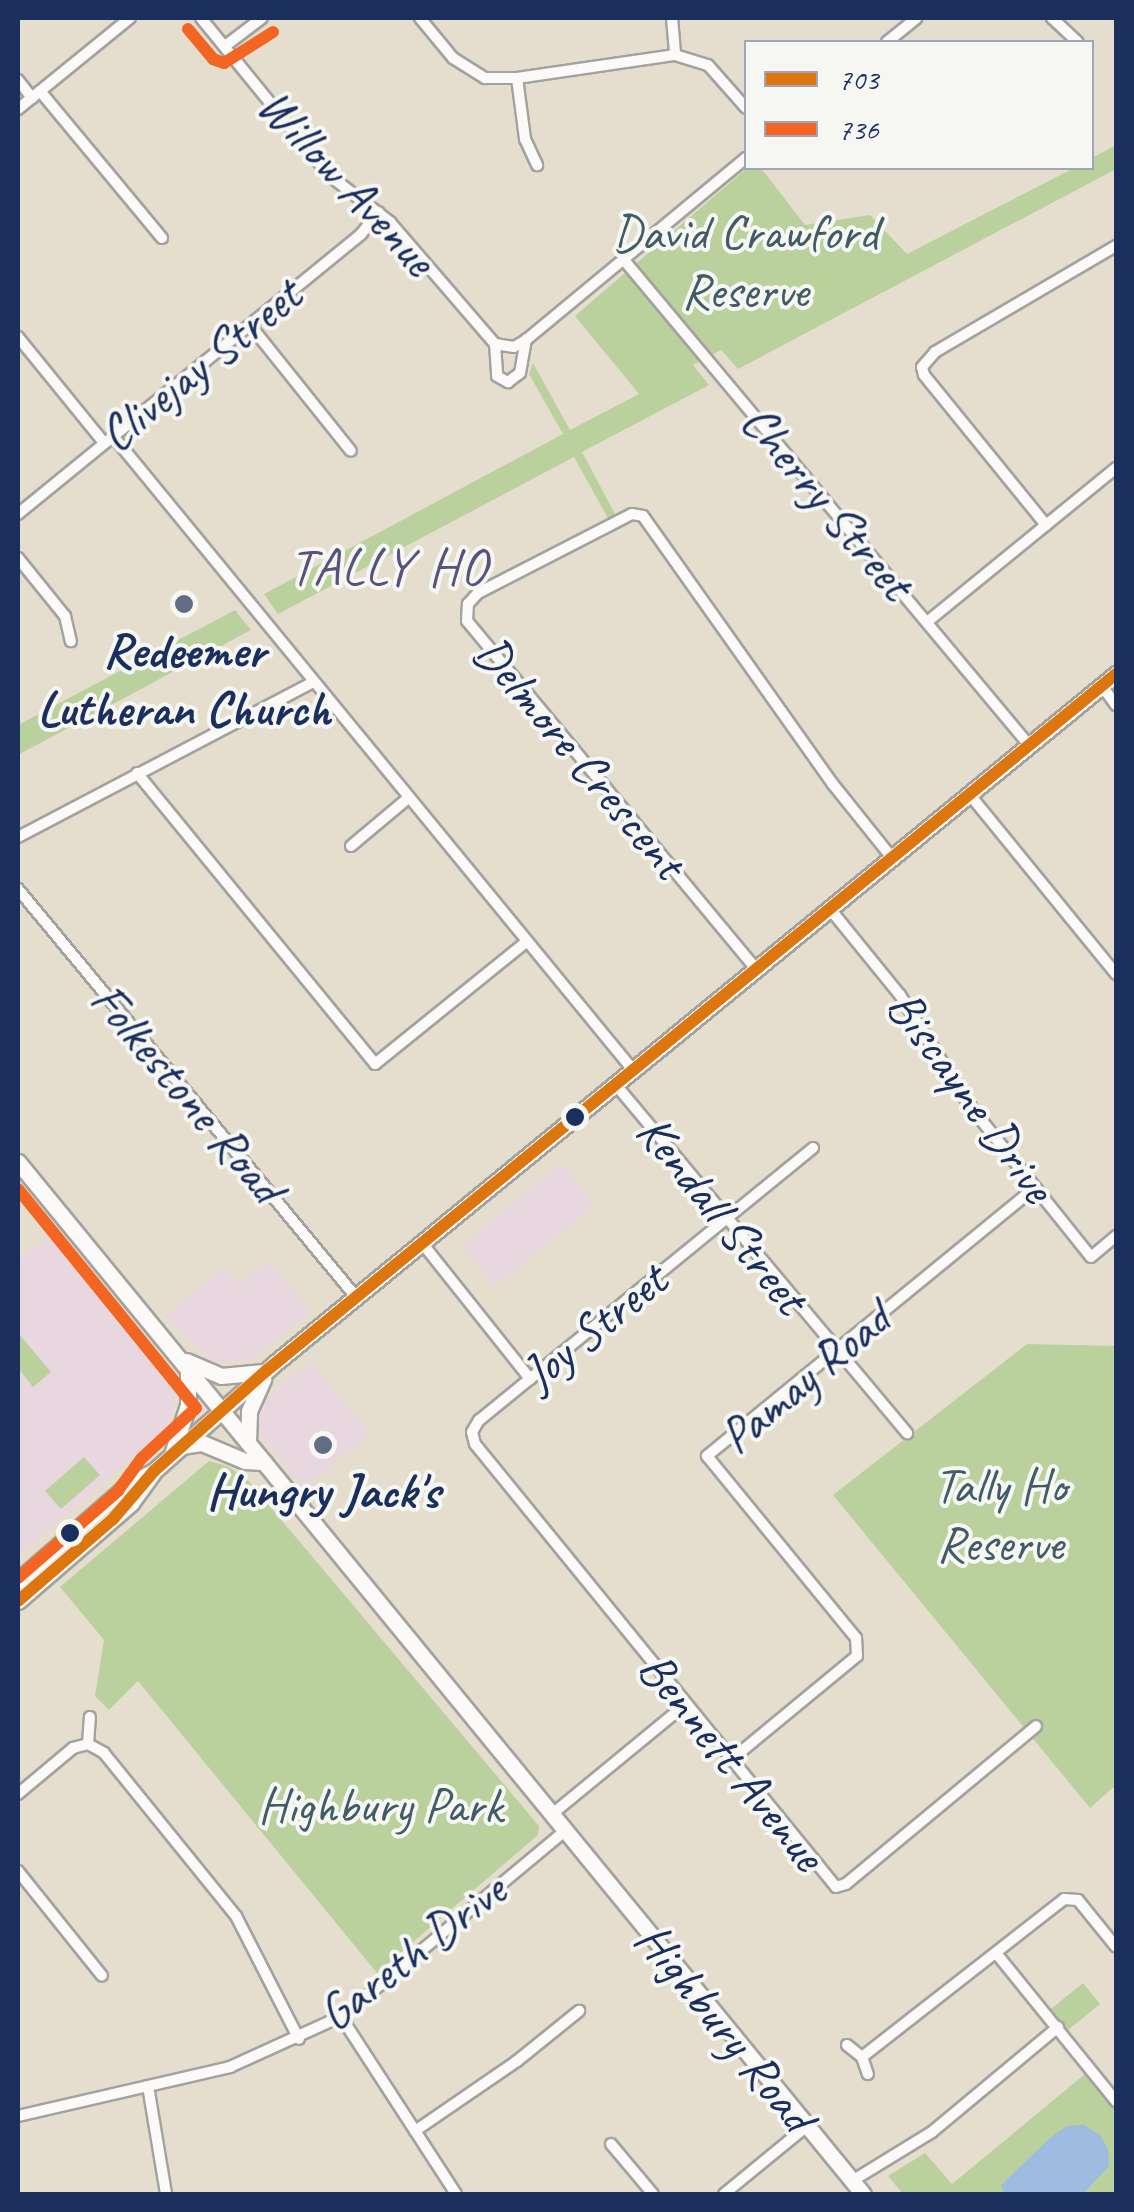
<!DOCTYPE html>
<style>
body{margin:0}
#map{position:relative;width:1134px;height:2212px;overflow:hidden;background:#e5dece;font-family:Caveat,sans-serif}
div>[style]{position:absolute}
[style*='--x']{left:calc(var(--x)*1px);top:calc(var(--y)*1px);width:calc(var(--w)*1px);rotate:calc(var(--a)*1deg)}
.built>*{inset:0;background:#e8d7de}
.green>*{inset:0;background:#bad19e}
.water>*{inset:0;background:#9dbce0}
.roads{filter:drop-shadow(2px 0 #a4a29f) drop-shadow(-2px 0 #a4a29f) drop-shadow(0 2px #a4a29f) drop-shadow(0 -2px #a4a29f)}
.street>*{height:10px;margin:-5px;padding:0 5px;transform-origin:5px;border-radius:5px;background:#fbfaf8}
.primary>*{height:15px;margin:-7.5px;padding:0 7.5px;transform-origin:7.5px;border-radius:7.5px;background:#fbfaf8}
.bus-1>*{height:12px;margin:-6px;padding:0 6px;transform-origin:6px;border-radius:6px;background:#dd760e}
.bus-2>*{height:12px;margin:-6px;padding:0 6px;transform-origin:6px;border-radius:6px;background:#f26522}
.dots>*{width:28px;height:28px;translate:-50% -50%;box-sizing:border-box;border:5px solid #f6f6f2;border-radius:50%}
span{translate:-50% -50%;white-space:nowrap;text-align:center;line-height:1.15;-webkit-text-stroke:8px #f6f6f2;paint-order:stroke}
.street-label{font-size:50px;color:#1b2f5e}
.park-label{font-size:50px;color:#405d66}
.poi-label{font-size:50px;color:#1b2f5e;font-weight:700}
.neighbourhood-label{font-size:52px;color:#57537c;letter-spacing:2.5px}
.frame{position:absolute;inset:0;border:20px solid #1b2f5e;pointer-events:none}
.legend{position:absolute;left:744px;top:40px;width:350px;height:130px;box-sizing:border-box;background:#f6f6f2;border:2px solid #9ea6b7;margin:0;padding:12px 18px;list-style:none;font-size:30px;color:#1b2f5e}
.legend li{display:flex;align-items:center;gap:20px;height:50px}
.legend b{width:50px;border:2px solid #9ea6b7}
</style>
<div id="map">
<div class="built">
<i style="clip-path:polygon(561px 1164px,594px 1205px,495px 1286px,462px 1246px)"></i>
<i style="clip-path:polygon(53px 1231px,176px 1382px,175px 1395px,170px 1426px,18px 1556px,18px 1261px)"></i>
<i style="clip-path:polygon(269px 1261px,310px 1312px,249px 1361px,213px 1362px,165px 1317px,220px 1271px,242px 1284px)"></i>
<i style="clip-path:polygon(311px 1362px,369px 1434px,304px 1487px,261px 1436px,257px 1420px,262px 1403px)"></i>
</div>
<div class="green">
<i style="clip-path:polygon(1116px 145px,1116px 169px,738px 369px,721px 350px,693px 365px,709px 385px,582px 452px,616px 516px,609px 520px,574px 457px,278px 614px,264px 594px,563px 434px,529px 374px,533px 363px,570px 430px,639px 394px,575px 316px,747px 168px,761px 168px,805px 225px,870px 215px,907px 254px,1074px 168px,1092px 168px,1092px 158px)"></i>
<i style="clip-path:polygon(235px 610px,251px 630px,18px 755px,18px 725px)"></i>
<i style="clip-path:polygon(19px 1334px,51px 1372px,33px 1387px,18px 1368px)"></i>
<i style="clip-path:polygon(1027px 1344px,1116px 1346px,1116px 1785px,1090px 1808px,833px 1495px)"></i>
<i style="clip-path:polygon(84px 1457px,100px 1475px,61px 1509px,45px 1491px)"></i>
<i style="clip-path:polygon(209px 1461px,227px 1466px,246px 1478px,539px 1826px,538px 1835px,377px 1973px,138px 1681px,109px 1710px,95px 1696px,104px 1640px,60px 1587px)"></i>
<i style="clip-path:polygon(1083px 1983px,1100px 2004px,1068px 2030px,1051px 2009px)"></i>
<i style="clip-path:polygon(1085px 2074px,1116px 2109px,1116px 2194px,903px 2194px,888px 2176px,925px 2153px,952px 2184px)"></i>
</div>
<div class="water">
<i style="clip-path:polygon(1084px 2125px,1100px 2135px,1108px 2149px,1109px 2166px,1083px 2194px,1004px 2194px,1001px 2185px,1050px 2138px,1067px 2126px)"></i>
</div>
<div class="roads">
<div class="street">
<i style="--x:201;--y:18;--w:204;--a:50.8"></i>
<i style="--x:330;--y:176;--w:76;--a:37.5"></i>
<i style="--x:390;--y:222;--w:161;--a:49.3"></i>
<i style="--x:420;--y:18;--w:52;--a:50.5"></i>
<i style="--x:453;--y:58;--w:38;--a:32"></i>
<i style="--x:485;--y:78;--w:32;--a:0"></i>
<i style="--x:517;--y:78;--w:160;--a:-8.3"></i>
<i style="--x:675;--y:55;--w:34;--a:17"></i>
<i style="--x:708;--y:65;--w:57;--a:48.5"></i>
<i style="--x:672;--y:18;--w:37;--a:85"></i>
<i style="--x:1052;--y:18;--w:35;--a:43"></i>
<i style="--x:887;--y:42;--w:38;--a:-39"></i>
<i style="--x:225;--y:46;--w:46;--a:-37.1"></i>
<i style="--x:517;--y:78;--w:62;--a:82.5"></i>
<i style="--x:525;--y:139;--w:29;--a:65"></i>
<i style="--x:18;--y:80;--w:23;--a:52"></i>
<i style="--x:40;--y:91;--w:191;--a:50.3"></i>
<i style="--x:18;--y:109;--w:144;--a:-39.1"></i>
<i style="--x:624;--y:260;--w:632;--a:50.14"></i>
<i style="--x:250;--y:325;--w:161;--a:51.3"></i>
<i style="--x:18;--y:337;--w:136;--a:50.9"></i>
<i style="--x:495;--y:344;--w:19;--a:9"></i>
<i style="--x:514;--y:347;--w:14;--a:-30"></i>
<i style="--x:526;--y:340;--w:286;--a:-39.6"></i>
<i style="--x:495;--y:344;--w:32;--a:86"></i>
<i style="--x:497;--y:376;--w:13;--a:29"></i>
<i style="--x:508;--y:382;--w:15;--a:-37"></i>
<i style="--x:520;--y:373;--w:34;--a:-80"></i>
<i style="--x:113;--y:436;--w:820;--a:50.64"></i>
<i style="--x:18;--y:514;--w:443;--a:-39.2"></i>
<i style="--x:361;--y:234;--w:28;--a:-51"></i>
<i style="--x:1046;--y:525;--w:193;--a:-129.1"></i>
<i style="--x:924;--y:375;--w:8;--a:-104"></i>
<i style="--x:922;--y:367;--w:20;--a:-49"></i>
<i style="--x:935;--y:352;--w:210;--a:-30.4"></i>
<i style="--x:18;--y:558;--w:75;--a:51"></i>
<i style="--x:65;--y:616;--w:26;--a:77"></i>
<i style="--x:927;--y:622;--w:244;--a:-39.2"></i>
<i style="--x:1102;--y:686;--w:24;--a:54"></i>
<i style="--x:137;--y:773;--w:376;--a:50.7"></i>
<i style="--x:375;--y:1064;--w:194;--a:-38.9"></i>
<i style="--x:970;--y:795;--w:231;--a:50.8"></i>
<i style="--x:18;--y:837;--w:331;--a:-27.7"></i>
<i style="--x:351;--y:846;--w:73;--a:-40"></i>
<i style="--x:18;--y:889;--w:530;--a:50.36"></i>
<i style="--x:830;--y:909;--w:111;--a:50.9"></i>
<i style="--x:900;--y:995;--w:131;--a:57.8"></i>
<i style="--x:970;--y:1106;--w:193;--a:51.3"></i>
<i style="--x:1091;--y:1257;--w:33;--a:-40"></i>
<i style="--x:756;--y:969;--w:452;--a:-129.7"></i>
<i style="--x:467;--y:621;--w:17;--a:-87"></i>
<i style="--x:468;--y:604;--w:15;--a:-48"></i>
<i style="--x:478;--y:593;--w:173;--a:-27.2"></i>
<i style="--x:632;--y:514;--w:11;--a:10"></i>
<i style="--x:643;--y:516;--w:327;--a:54.7"></i>
<i style="--x:832;--y:783;--w:96;--a:51.3"></i>
<i style="--x:616;--y:1085;--w:454;--a:50.1"></i>
<i style="--x:813;--y:1148;--w:431;--a:140.8"></i>
<i style="--x:479;--y:1420;--w:14;--a:120"></i>
<i style="--x:472;--y:1432;--w:12;--a:76"></i>
<i style="--x:475;--y:1444;--w:571;--a:50.82"></i>
<i style="--x:836;--y:1887;--w:10;--a:-17"></i>
<i style="--x:846;--y:1884;--w:247;--a:-39.7"></i>
<i style="--x:422;--y:1243;--w:174;--a:51.5"></i>
<i style="--x:88;--y:1744;--w:27;--a:-86"></i>
<i style="--x:732;--y:1759;--w:162;--a:-39.5"></i>
<i style="--x:857;--y:1656;--w:18;--a:-93"></i>
<i style="--x:856;--y:1638;--w:235;--a:-129.3"></i>
<i style="--x:707;--y:1456;--w:424;--a:-39.3"></i>
<i style="--x:18;--y:1794;--w:72;--a:-39.9"></i>
<i style="--x:73;--y:1748;--w:16;--a:-15"></i>
<i style="--x:88;--y:1744;--w:18;--a:29"></i>
<i style="--x:104;--y:1753;--w:210;--a:51"></i>
<i style="--x:236;--y:1916;--w:138;--a:62.9"></i>
<i style="--x:551;--y:1815;--w:173;--a:-39.4"></i>
<i style="--x:18;--y:1871;--w:134;--a:51.3"></i>
<i style="--x:996;--y:1953;--w:191;--a:51"></i>
<i style="--x:344;--y:2015;--w:11;--a:75"></i>
<i style="--x:347;--y:2026;--w:200;--a:57"></i>
<i style="--x:847;--y:2045;--w:19;--a:39"></i>
<i style="--x:862;--y:2057;--w:18;--a:71"></i>
<i style="--x:862;--y:2057;--w:256;--a:-38"></i>
<i style="--x:1064;--y:1899;--w:14;--a:4"></i>
<i style="--x:1078;--y:1900;--w:60;--a:51"></i>
<i style="--x:148;--y:2086;--w:109;--a:80.5"></i>
<i style="--x:18;--y:2116;--w:218;--a:-13"></i>
<i style="--x:230;--y:2067;--w:125;--a:-24.5"></i>
<i style="--x:344;--y:2015;--w:288;--a:-39.8"></i>
<i style="--x:415;--y:2131;--w:124;--a:-34.5"></i>
<i style="--x:517;--y:2061;--w:80;--a:-38.9"></i>
<i style="--x:611;--y:2144;--w:65;--a:50"></i>
<i style="--x:852;--y:2181;--w:94;--a:-31.5"></i>
<i style="--x:932;--y:2132;--w:164;--a:-39.8"></i>
<i style="--x:724;--y:2194;--w:107;--a:-39.3"></i>
</div>
<div class="primary">
<i style="--x:18;--y:1162;--w:1334;--a:50.69"></i>
<i style="--x:186;--y:1361;--w:38;--a:23"></i>
<i style="--x:221;--y:1376;--w:43;--a:-5.3"></i>
<i style="--x:248;--y:1442;--w:31;--a:-88"></i>
<i style="--x:249;--y:1411;--w:35;--a:-66"></i>
<i style="--x:182;--y:1446;--w:20;--a:-9"></i>
<i style="--x:202;--y:1443;--w:47;--a:22.7"></i>
<i style="--x:245;--y:1461;--w:19;--a:3"></i>
<i style="--x:173;--y:1451;--w:48;--a:-71.9"></i>
<i style="--x:188;--y:1405;--w:34;--a:-90"></i>
<i style="--x:18;--y:1581;--w:147;--a:-41.1"></i>
<i style="--x:129;--y:1484;--w:28;--a:-27"></i>
<i style="--x:154;--y:1471;--w:161;--a:-41.7"></i>
<i style="--x:274;--y:1364;--w:1089;--a:-39.33"></i>
<i style="--x:18;--y:1601;--w:150;--a:-40.9"></i>
<i style="--x:131;--y:1503;--w:36;--a:-54"></i>
</div>
</div>
<div class="bus-1">
<i style="--x:18;--y:1601;--w:125;--a:-40.8"></i>
<i style="--x:113;--y:1519;--w:63;--a:-49.5"></i>
<i style="--x:154;--y:1471;--w:150;--a:-41.8"></i>
<i style="--x:266;--y:1371;--w:1099;--a:-39.35"></i>
</div>
<div class="bus-2">
<i style="--x:188;--y:29;--w:39;--a:50"></i>
<i style="--x:213;--y:59;--w:12;--a:20"></i>
<i style="--x:224;--y:63;--w:58;--a:-32.3"></i>
<i style="--x:18;--y:1189;--w:282;--a:50.9"></i>
<i style="--x:196;--y:1408;--w:75;--a:137.2"></i>
<i style="--x:141;--y:1459;--w:39;--a:126"></i>
<i style="--x:118;--y:1491;--w:133;--a:139"></i>
</div>
<div class="dots">
<i style="left:184px;top:604px;background:#626c85"></i>
<i style="left:575px;top:1117px;background:#1b2f5e"></i>
<i style="left:323px;top:1445px;background:#626c85"></i>
<i style="left:70px;top:1533px;background:#1b2f5e"></i>
</div>
<div class="street-label">
<span style="left:347px;top:182px;rotate:47deg">Willow Avenue</span>
<span style="left:200px;top:365px;rotate:-39deg">Clivejay Street</span>
<span style="left:827px;top:502px;rotate:50deg">Cherry Street</span>
<span style="left:580px;top:757px;rotate:50deg">Delmore Crescent</span>
<span style="left:187px;top:1093px;rotate:50deg">Folkestone Road</span>
<span style="left:971px;top:1096px;rotate:54deg">Biscayne Drive</span>
<span style="left:722px;top:1214px;rotate:51deg">Kendall Street</span>
<span style="left:594px;top:1327px;rotate:-39deg">Joy Street</span>
<span style="left:805px;top:1378px;rotate:-40deg">Pamay Road</span>
<span style="left:732px;top:1761px;rotate:51deg">Bennett Avenue</span>
<span style="left:412px;top:1952px;rotate:-38deg">Gareth Drive</span>
<span style="left:725px;top:2027px;rotate:51deg">Highbury Road</span>
</div>
<div class="park-label">
<span style="left:745px;top:261px">David Crawford<br>Reserve</span>
<span style="left:1000px;top:1514px">Tally Ho<br>Reserve</span>
<span style="left:380px;top:1806px">Highbury Park</span>
</div>
<div class="poi-label">
<span style="left:184px;top:679px">Redeemer<br>Lutheran Church</span>
<span style="left:323px;top:1491px">Hungry Jack's</span>
</div>
<div class="neighbourhood-label">
<span style="left:389px;top:568px">TALLY HO</span>
</div>
<div class="frame"></div>
<ul class="legend">
<li><b style="height:12px;background:#dd760e"></b>703</li>
<li><b style="height:12px;background:#f26522"></b>736</li>
</ul>
</div>
